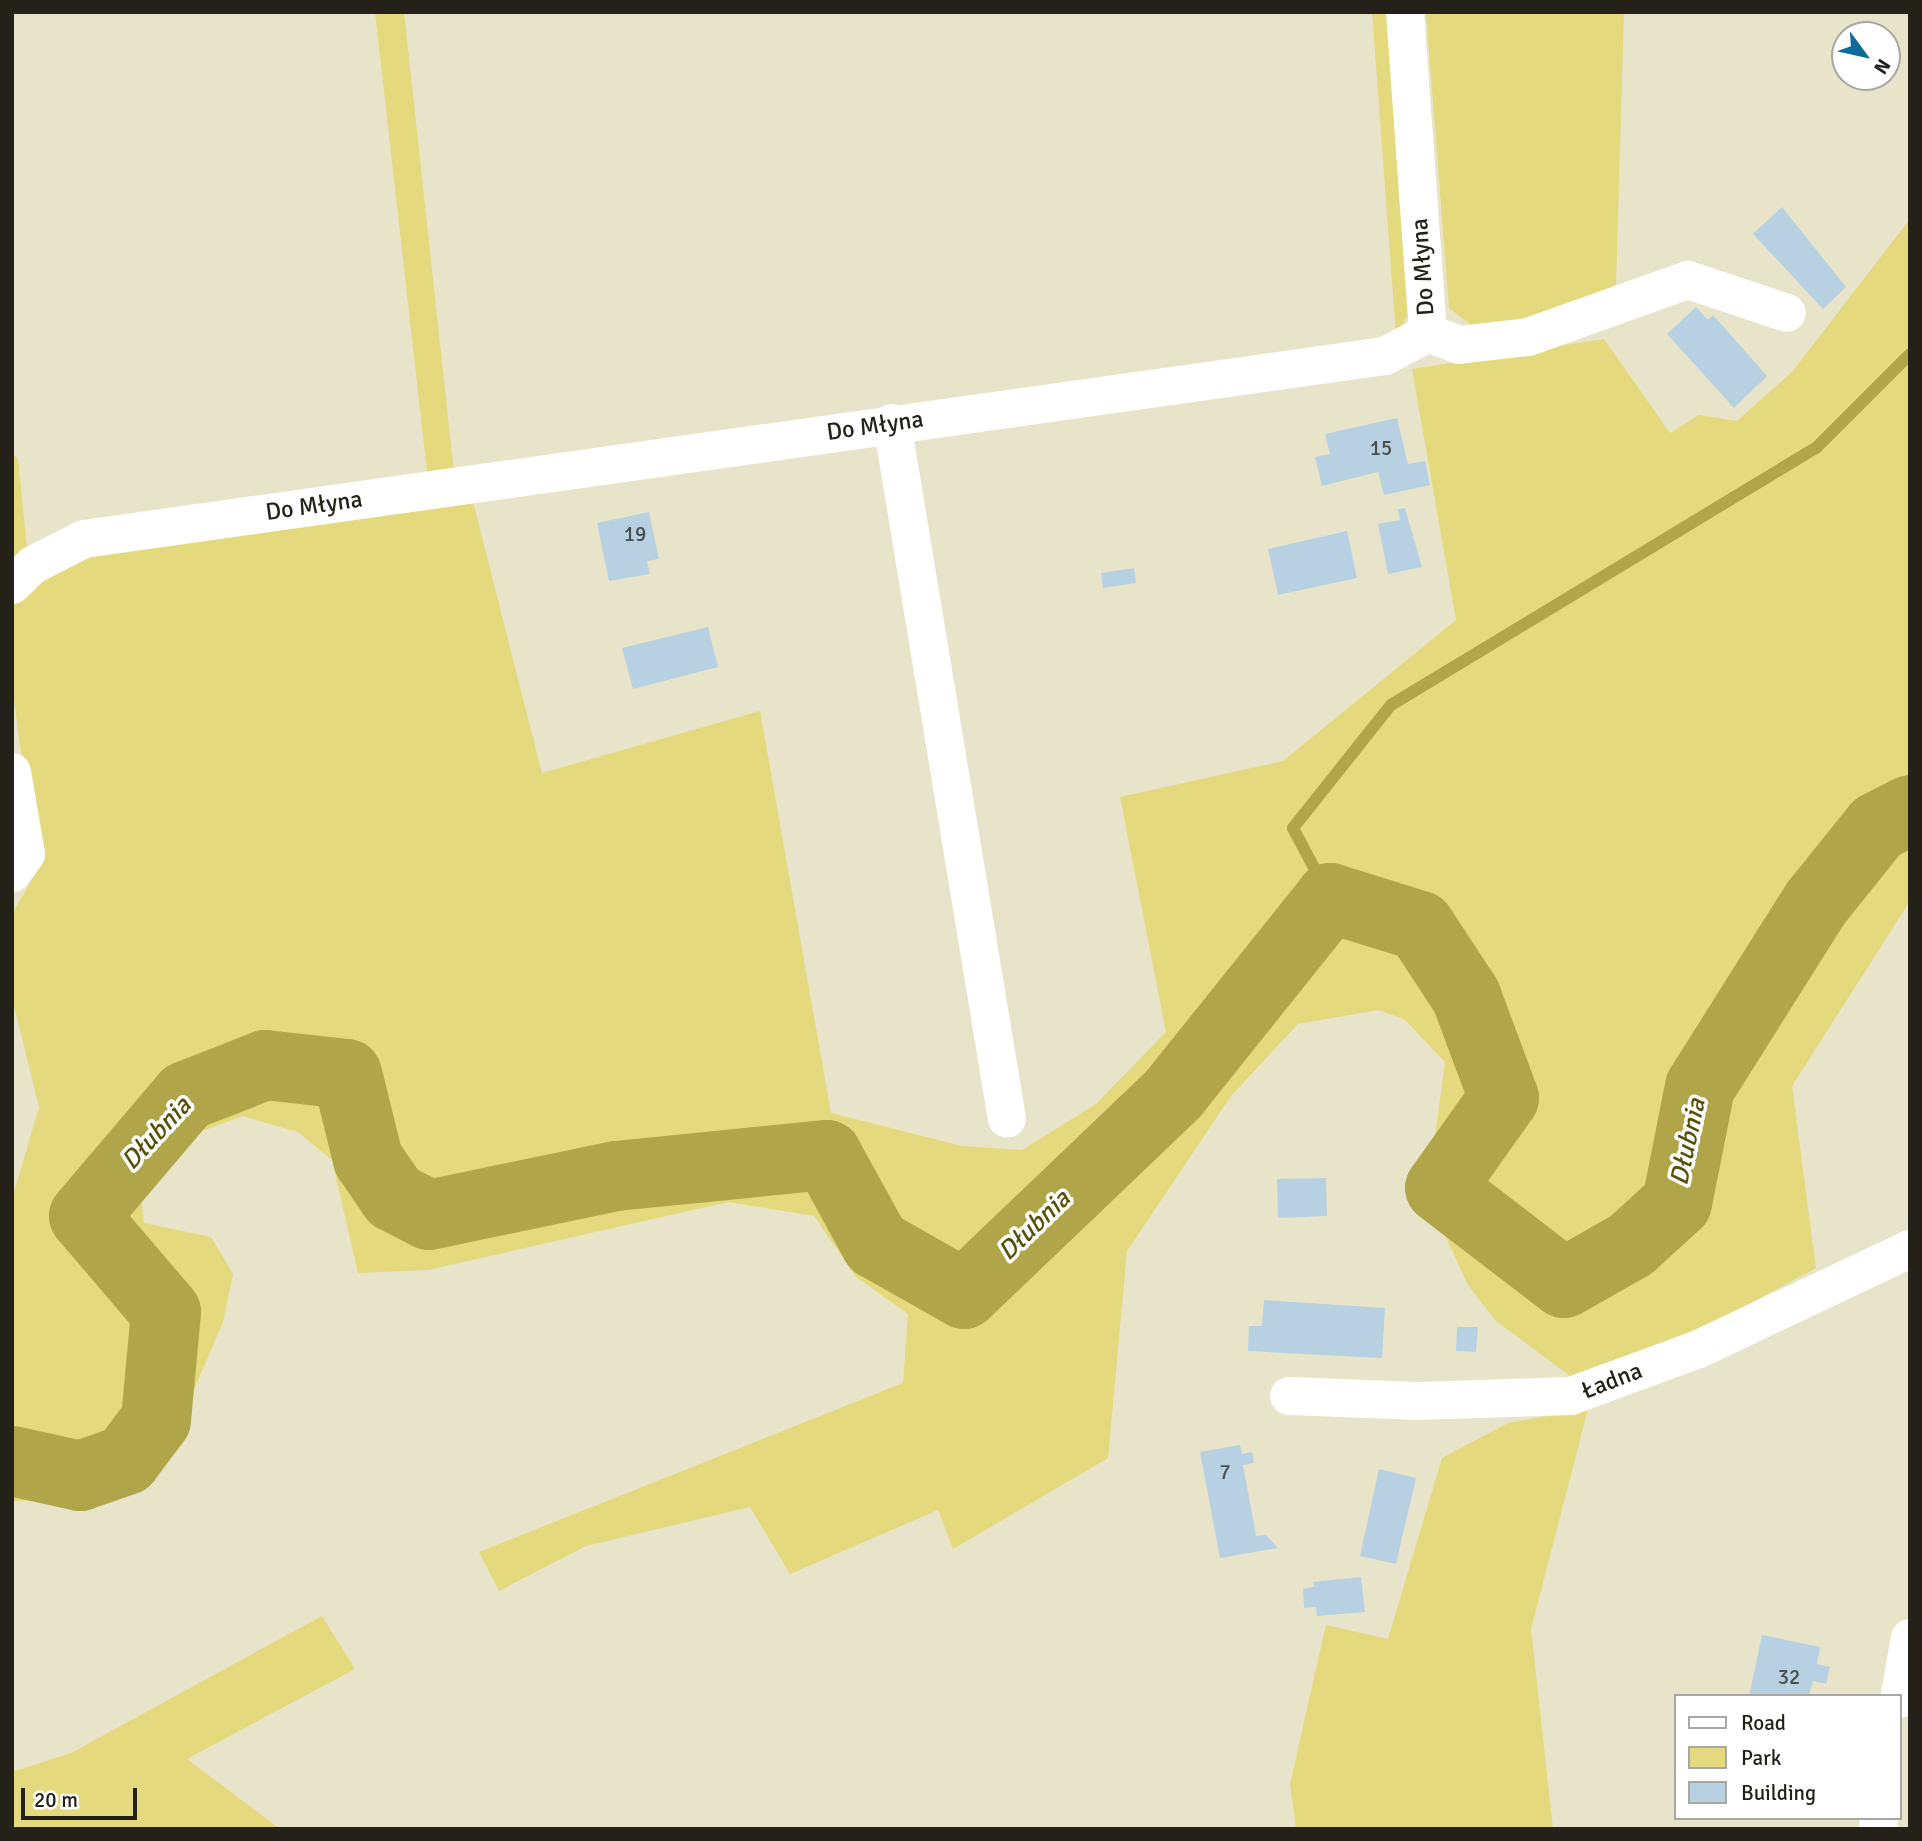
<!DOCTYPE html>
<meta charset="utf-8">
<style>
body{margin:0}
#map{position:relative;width:1922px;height:1841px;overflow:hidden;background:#e7e4c9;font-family:Signika,sans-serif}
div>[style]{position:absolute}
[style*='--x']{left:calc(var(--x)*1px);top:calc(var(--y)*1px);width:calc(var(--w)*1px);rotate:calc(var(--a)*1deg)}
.green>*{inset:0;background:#e4d97d}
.stream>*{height:12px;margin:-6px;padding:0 6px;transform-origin:6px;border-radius:6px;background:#b1a54a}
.river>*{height:70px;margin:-35px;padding:0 35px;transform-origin:35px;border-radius:35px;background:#b1a54a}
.building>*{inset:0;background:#b7d1e2}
.minor>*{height:38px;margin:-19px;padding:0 19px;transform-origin:19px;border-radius:19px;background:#fff}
span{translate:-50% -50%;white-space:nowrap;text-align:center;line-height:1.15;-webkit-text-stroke:7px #fff;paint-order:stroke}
.number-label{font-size:21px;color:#494e4a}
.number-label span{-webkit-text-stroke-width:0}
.street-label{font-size:24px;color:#242218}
.water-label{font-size:26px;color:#595007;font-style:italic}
.frame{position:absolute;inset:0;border:14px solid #242218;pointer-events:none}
.legend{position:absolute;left:1674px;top:1694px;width:228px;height:126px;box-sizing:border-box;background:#fff;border:2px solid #a7a7a3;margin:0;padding:9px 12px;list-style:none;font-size:21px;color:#242218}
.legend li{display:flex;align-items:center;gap:14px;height:35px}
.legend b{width:35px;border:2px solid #a7a7a3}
.north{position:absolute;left:1831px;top:21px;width:70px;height:70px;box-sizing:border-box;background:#fff;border:2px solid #a7a7a3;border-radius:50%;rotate:123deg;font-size:19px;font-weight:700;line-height:28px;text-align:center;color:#242218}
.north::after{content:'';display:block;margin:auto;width:24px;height:32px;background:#0b6c9a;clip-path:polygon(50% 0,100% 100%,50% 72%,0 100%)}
.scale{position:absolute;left:21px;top:1788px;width:116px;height:32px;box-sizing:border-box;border:4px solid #242218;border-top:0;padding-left:9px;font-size:21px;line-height:24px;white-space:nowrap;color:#242218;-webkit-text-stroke:5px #fff;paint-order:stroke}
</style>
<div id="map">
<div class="green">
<i style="clip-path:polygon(375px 12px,404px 12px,454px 473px,428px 480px)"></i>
<i style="clip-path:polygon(1372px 12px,1394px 12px,1415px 304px,1396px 335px)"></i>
<i style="clip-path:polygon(1426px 12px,1624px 12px,1616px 285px,1540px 324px,1475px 328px,1449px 308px)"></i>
<i style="clip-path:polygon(1910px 219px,1910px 901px,1792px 1086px,1816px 1268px,1707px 1326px,1570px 1376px,1496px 1321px,1468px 1285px,1427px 1195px,1445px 1062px,1404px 1019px,1378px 1010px,1298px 1024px,1231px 1096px,1127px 1251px,1108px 1458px,953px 1549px,938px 1510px,790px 1574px,750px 1507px,586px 1546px,499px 1591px,479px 1552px,903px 1383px,908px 1314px,856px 1277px,814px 1216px,728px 1202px,428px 1270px,358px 1273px,332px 1160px,298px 1132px,242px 1116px,168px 1144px,140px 1192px,144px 1223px,211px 1237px,233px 1274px,223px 1322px,191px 1397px,150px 1463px,100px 1498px,12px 1501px,12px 1199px,39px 1107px,12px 997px,12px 914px,37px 871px,12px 685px,12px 601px,54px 563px,472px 498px,542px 773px,760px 711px,831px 1113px,962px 1146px,1022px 1150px,1096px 1104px,1166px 1032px,1120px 797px,1283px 761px,1456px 620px,1412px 369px,1604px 339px,1670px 433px,1699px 415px,1737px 421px,1792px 372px)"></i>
<i style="clip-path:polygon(12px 453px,18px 459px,27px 548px,12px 560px)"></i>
<i style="clip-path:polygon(1588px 1409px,1531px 1629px,1553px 1829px,1296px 1829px,1290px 1784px,1326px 1625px,1388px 1639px,1442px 1458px,1508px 1423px)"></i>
<i style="clip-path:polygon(322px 1616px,355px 1669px,187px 1759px,280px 1829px,12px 1829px,12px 1772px,71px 1753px)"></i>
</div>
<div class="stream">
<i style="--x:1330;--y:898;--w:79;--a:-117.9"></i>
<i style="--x:1293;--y:828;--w:157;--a:-51.5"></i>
<i style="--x:1391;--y:705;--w:497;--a:-31.2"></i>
<i style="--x:1816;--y:448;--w:133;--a:-45"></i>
</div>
<div class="river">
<i style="--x:12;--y:1461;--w:70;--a:12.4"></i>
<i style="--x:80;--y:1476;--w:49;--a:-19.2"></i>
<i style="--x:126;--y:1460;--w:50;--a:-53.1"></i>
<i style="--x:156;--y:1420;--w:108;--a:-84.7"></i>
<i style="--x:166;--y:1312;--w:126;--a:-130.5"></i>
<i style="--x:84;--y:1216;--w:157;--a:-49.6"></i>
<i style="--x:186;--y:1096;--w:85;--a:-21.4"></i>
<i style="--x:265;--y:1065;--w:82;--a:6.3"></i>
<i style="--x:347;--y:1074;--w:88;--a:76.1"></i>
<i style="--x:368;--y:1159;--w:46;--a:55.6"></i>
<i style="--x:394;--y:1197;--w:39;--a:27"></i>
<i style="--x:429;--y:1215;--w:191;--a:-11.8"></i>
<i style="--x:616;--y:1176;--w:212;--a:-5.7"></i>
<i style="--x:827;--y:1155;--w:102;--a:61.2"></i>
<i style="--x:876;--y:1244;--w:101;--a:29.6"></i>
<i style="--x:964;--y:1294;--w:291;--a:-43.7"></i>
<i style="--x:1174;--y:1093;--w:250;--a:-51.3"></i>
<i style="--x:1330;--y:898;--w:94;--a:17.3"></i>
<i style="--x:1420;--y:926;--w:84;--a:56.7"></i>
<i style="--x:1466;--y:996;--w:109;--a:69.6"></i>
<i style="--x:1504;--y:1098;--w:110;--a:125.4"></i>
<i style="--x:1440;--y:1188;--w:156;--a:37.5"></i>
<i style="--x:1564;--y:1283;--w:77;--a:-29.6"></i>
<i style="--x:1631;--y:1245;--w:62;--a:-42.4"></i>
<i style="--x:1677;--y:1203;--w:118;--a:-78.8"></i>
<i style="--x:1700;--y:1087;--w:218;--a:-57.8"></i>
<i style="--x:1816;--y:903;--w:97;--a:-51.2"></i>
<i style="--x:1877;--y:827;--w:37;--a:-27"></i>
</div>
<div class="building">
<i style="clip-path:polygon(1782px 207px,1846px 287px,1823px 309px,1753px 234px)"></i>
<i style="clip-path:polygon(1696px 307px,1708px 320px,1713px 315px,1767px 376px,1734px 408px,1667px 334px)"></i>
<i style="clip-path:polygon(1397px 418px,1408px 464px,1425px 461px,1430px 485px,1384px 495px,1378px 472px,1322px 486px,1315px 457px,1330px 454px,1325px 434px)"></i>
<i style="clip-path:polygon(1405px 508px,1422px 567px,1388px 574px,1378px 524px,1400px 520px,1398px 509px)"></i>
<i style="clip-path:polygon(649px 512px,659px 559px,647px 561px,650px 574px,609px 581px,597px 523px)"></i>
<i style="clip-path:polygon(1347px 531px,1357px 578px,1278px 595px,1268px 549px)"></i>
<i style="clip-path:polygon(1134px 568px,1136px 583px,1103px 588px,1101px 573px)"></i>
<i style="clip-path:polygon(708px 627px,718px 667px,633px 689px,622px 648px)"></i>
<i style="clip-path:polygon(1326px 1178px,1327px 1216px,1278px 1218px,1277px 1179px)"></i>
<i style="clip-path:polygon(1264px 1300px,1385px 1308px,1382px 1358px,1248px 1351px,1249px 1326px,1262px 1326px)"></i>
<i style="clip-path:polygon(1457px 1327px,1478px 1327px,1476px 1352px,1456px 1351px)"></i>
<i style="clip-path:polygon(1240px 1445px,1242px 1454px,1252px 1452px,1254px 1463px,1243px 1465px,1256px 1536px,1266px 1535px,1278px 1548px,1220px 1558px,1200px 1452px)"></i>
<i style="clip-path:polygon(1379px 1469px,1416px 1478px,1396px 1564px,1360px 1556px)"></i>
<i style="clip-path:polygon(1361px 1577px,1365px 1612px,1317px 1616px,1316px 1607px,1304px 1608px,1303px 1589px,1314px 1587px,1313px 1582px)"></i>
<i style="clip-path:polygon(1762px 1635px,1820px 1647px,1817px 1664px,1830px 1667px,1826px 1684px,1813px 1681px,1809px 1696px,1749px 1696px)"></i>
</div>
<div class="minor">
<i style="--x:1405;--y:12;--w:322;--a:85.9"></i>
<i style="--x:1428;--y:333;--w:33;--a:21"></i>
<i style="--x:1459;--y:345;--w:69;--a:-6.6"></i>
<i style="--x:1528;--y:337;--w:170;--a:-19.6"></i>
<i style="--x:1688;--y:280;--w:104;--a:18.4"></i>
<i style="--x:892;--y:423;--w:705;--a:80.62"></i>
<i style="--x:12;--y:585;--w:29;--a:-44"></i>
<i style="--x:33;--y:565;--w:57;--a:-27"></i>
<i style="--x:84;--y:539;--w:1314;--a:-8.01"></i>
<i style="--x:1385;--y:356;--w:49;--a:-28.1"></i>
<i style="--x:12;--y:772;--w:83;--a:80.3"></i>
<i style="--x:26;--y:854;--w:24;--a:126"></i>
<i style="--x:1289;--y:1396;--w:129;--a:2.2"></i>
<i style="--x:1418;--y:1401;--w:153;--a:-1.9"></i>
<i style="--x:1571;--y:1396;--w:136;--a:-20.2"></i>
<i style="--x:1699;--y:1349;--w:233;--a:-25.4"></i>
<i style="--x:1899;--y:1699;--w:62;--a:-79.8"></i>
<i style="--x:1878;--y:1829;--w:11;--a:-85"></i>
</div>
<div class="number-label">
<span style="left:1381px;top:448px">15</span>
<span style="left:635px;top:534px">19</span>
<span style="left:1225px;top:1472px">7</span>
<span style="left:1789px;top:1677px">32</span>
</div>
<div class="street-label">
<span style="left:1423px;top:267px;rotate:-94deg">Do Młyna</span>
<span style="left:875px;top:426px;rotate:-8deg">Do Młyna</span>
<span style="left:314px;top:506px;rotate:-8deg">Do Młyna</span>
<span style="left:1612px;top:1381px;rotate:-21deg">Ładna</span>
</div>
<div class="water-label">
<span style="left:157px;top:1134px;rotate:-47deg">Dłubnia</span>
<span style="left:1689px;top:1142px;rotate:-78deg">Dłubnia</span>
<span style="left:1035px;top:1226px;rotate:-44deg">Dłubnia</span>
</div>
<div class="frame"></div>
<ul class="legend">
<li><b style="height:9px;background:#fff"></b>Road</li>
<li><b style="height:19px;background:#e4d97d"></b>Park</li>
<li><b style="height:19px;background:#b7d1e2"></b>Building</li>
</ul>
<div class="north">N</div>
<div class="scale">20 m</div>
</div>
